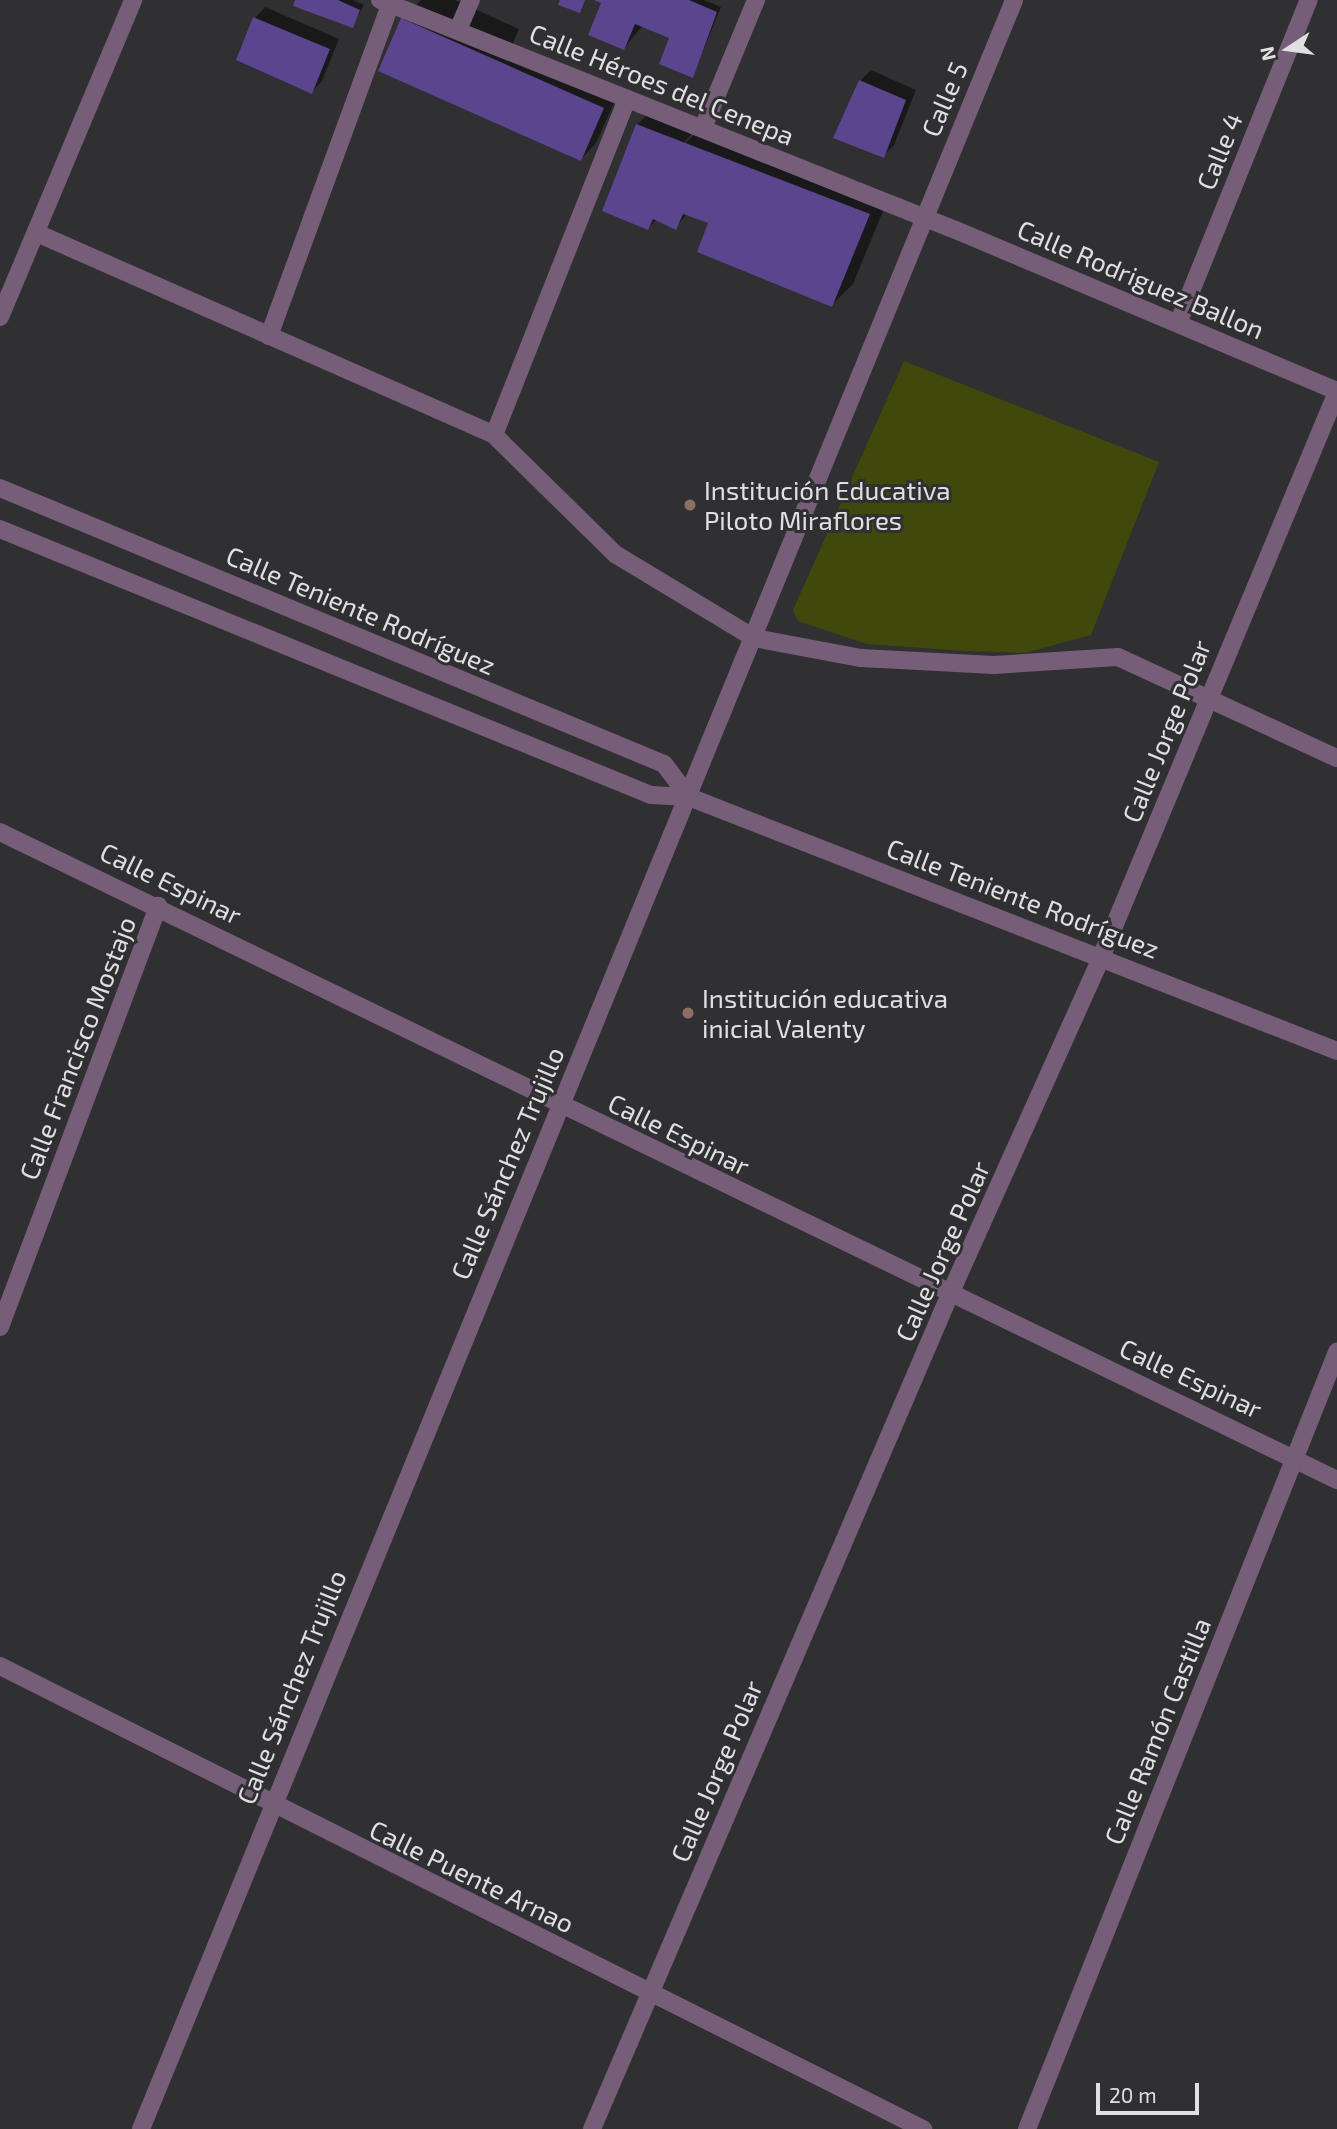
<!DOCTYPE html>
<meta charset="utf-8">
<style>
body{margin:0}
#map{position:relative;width:1337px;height:2129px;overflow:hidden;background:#302f32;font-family:"Exo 2",sans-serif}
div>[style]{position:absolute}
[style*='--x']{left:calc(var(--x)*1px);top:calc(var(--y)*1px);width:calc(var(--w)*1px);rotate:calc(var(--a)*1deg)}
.green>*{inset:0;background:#41480c}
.shadow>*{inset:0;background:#0007}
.building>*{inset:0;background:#5a458e}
.minor>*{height:18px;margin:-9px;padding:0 9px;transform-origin:9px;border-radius:9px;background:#765d78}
.tertiary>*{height:18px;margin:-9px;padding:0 9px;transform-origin:9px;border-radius:9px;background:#765d78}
.dots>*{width:19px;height:19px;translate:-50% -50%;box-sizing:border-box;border:4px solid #302f32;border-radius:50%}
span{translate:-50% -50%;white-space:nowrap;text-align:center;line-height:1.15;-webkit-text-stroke:6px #302f32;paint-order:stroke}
.street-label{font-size:26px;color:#e0e0e2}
.poi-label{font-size:26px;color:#e0e0e2}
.left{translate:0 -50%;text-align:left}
.north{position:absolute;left:1253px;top:14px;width:70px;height:70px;-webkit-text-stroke:5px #302f32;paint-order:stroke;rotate:257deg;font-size:19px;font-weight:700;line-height:28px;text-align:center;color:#e0e0e2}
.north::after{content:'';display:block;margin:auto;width:24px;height:32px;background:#e0e0e2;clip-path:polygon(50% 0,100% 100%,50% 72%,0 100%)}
.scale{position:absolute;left:1096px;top:2083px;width:103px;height:32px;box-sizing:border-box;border:4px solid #e0e0e2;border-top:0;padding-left:9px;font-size:21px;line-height:24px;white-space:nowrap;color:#e0e0e2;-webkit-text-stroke:5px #302f32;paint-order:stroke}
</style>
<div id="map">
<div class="green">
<i style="clip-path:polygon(904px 361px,1159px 462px,1091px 635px,1025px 653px,965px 651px,867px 644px,798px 621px,793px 610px)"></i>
</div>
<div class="shadow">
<i style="clip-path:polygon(297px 0,353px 0,364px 5px,352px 26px)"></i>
<i style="clip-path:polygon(421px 0,455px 0,519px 29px,512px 45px,619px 92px,596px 143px,581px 159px,381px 70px,403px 19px)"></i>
<i style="clip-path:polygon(599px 0,704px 0,721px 7px,693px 76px,671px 37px,643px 25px,624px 48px)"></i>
<i style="clip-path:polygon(265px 7px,339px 39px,322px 81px,312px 92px,238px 59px,255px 18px)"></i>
<i style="clip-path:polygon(871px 70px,916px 90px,894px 145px,883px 156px,860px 81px)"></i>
<i style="clip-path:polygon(653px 109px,698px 126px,679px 149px,696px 133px,840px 189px,850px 178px,890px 194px,853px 284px,832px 305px,711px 222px,687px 214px,675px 228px,657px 219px,648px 228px,637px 125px)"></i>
</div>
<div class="building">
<i style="clip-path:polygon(295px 0,338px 0,360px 10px,353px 28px,293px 6px)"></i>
<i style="clip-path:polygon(560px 0,585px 0,580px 13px,558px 5px)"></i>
<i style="clip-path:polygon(594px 0,689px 0,717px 12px,693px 78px,659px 64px,669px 38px,635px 24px,624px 50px,588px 35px,601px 3px)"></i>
<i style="clip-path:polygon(253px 17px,330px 49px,312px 94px,236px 60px)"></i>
<i style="clip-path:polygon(401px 18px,604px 108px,581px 161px,378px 71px)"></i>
<i style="clip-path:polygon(859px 80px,906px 100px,884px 158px,833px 138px)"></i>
<i style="clip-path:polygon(636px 124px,870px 214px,832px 307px,697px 252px,708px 223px,683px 214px,676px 230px,653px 219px,648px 230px,602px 211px)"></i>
</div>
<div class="minor">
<i style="--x:380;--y:0;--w:622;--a:21.78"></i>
<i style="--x:958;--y:231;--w:411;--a:22.9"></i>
<i style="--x:458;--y:30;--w:33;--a:-67"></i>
<i style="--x:703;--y:128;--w:139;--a:-67.5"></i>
<i style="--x:39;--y:234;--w:497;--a:23.8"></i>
<i style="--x:494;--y:435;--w:170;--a:44.5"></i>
<i style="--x:615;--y:554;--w:162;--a:31.1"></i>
<i style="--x:754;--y:638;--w:109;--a:10.6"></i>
<i style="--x:861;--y:658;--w:133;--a:3"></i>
<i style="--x:994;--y:665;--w:124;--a:-3.7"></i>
<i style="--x:1118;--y:657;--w:241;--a:24.8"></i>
<i style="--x:0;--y:317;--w:344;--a:-67.2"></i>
<i style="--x:1179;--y:321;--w:346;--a:-68"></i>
<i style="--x:269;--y:336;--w:352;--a:-69.9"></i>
<i style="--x:494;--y:435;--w:361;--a:-68.4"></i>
<i style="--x:0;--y:488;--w:719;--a:22.57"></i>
<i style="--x:664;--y:764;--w:41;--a:52.9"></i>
<i style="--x:0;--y:529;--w:703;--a:22.23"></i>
<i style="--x:651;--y:795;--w:38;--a:3"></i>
<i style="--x:689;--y:797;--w:696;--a:21.4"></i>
<i style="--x:0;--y:832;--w:1486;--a:25.86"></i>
<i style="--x:0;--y:1327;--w:450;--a:-69.4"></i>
<i style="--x:0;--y:1666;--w:1033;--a:26.64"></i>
<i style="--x:592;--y:2129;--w:909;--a:-66.79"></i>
<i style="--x:950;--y:1294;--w:372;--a:-65.8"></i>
<i style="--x:1102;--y:955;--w:610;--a:-67.34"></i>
<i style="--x:1027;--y:2129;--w:837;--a:-68.25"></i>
</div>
<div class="tertiary">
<i style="--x:141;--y:2129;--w:2301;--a:-67.7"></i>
</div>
<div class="dots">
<i style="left:690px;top:505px;background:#8d6e63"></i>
<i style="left:688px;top:1013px;background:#8d6e63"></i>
</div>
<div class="street-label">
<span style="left:662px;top:84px;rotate:22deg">Calle Héroes del Cenepa</span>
<span style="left:944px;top:99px;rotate:-67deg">Calle 5</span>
<span style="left:1219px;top:151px;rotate:-68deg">Calle 4</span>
<span style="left:1141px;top:279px;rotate:23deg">Calle Rodriguez Ballon</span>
<span style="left:361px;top:610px;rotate:23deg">Calle Teniente Rodríguez</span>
<span style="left:1166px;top:731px;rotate:-68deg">Calle Jorge Polar</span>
<span style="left:171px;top:883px;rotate:26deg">Calle Espinar</span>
<span style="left:1023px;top:898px;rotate:21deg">Calle Teniente Rodríguez</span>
<span style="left:77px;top:1048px;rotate:-69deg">Calle Francisco Mostajo</span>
<span style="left:679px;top:1134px;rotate:26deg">Calle Espinar</span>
<span style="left:507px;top:1163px;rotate:-67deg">Calle Sánchez Trujillo</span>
<span style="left:942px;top:1251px;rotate:-66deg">Calle Jorge Polar</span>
<span style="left:1191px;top:1378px;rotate:25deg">Calle Espinar</span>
<span style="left:291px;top:1687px;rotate:-68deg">Calle Sánchez Trujillo</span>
<span style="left:1157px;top:1731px;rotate:-68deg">Calle Ramón Castilla</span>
<span style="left:716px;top:1771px;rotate:-67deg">Calle Jorge Polar</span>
<span style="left:472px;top:1876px;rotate:26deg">Calle Puente Arnao</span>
</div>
<div class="poi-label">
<span class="left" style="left:704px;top:505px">Institución Educativa<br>Piloto Miraflores</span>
<span class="left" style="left:702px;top:1013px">Institución educativa<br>inicial Valenty</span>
</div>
<div class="north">N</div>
<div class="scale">20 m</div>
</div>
